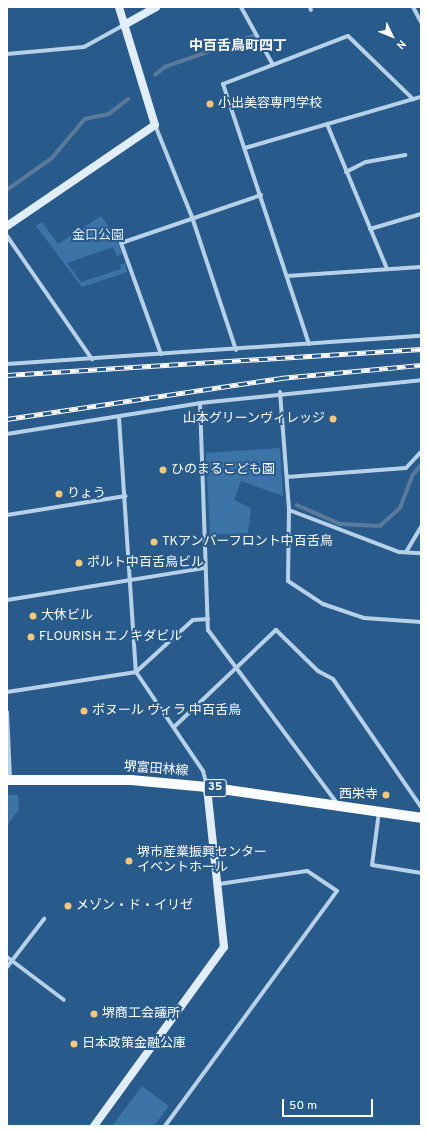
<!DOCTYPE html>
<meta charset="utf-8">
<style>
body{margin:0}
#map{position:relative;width:428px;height:1133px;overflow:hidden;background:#285a8b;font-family:Overpass,"Noto Sans JP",sans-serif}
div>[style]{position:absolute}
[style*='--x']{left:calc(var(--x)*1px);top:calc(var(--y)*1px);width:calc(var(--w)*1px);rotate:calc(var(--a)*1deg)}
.green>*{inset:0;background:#3d74a7}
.stream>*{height:3.5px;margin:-1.75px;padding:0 1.75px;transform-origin:1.75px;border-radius:1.75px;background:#597a9b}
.street>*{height:4px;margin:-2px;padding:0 2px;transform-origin:2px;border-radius:2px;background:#b7d1e9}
.secondary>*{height:8px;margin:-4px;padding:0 4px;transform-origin:4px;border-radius:4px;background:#e1edf8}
.primary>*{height:10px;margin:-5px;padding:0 5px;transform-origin:5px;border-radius:5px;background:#fafcfe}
.rail>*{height:4.5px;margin-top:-2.25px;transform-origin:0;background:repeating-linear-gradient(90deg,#285a8b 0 9px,#fff 0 18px);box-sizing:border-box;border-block:1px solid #fff}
.dots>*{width:11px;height:11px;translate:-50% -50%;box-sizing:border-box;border:2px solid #285a8b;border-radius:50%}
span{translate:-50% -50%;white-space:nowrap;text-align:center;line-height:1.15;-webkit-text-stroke:4px #285a8b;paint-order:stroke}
.shield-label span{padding:1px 3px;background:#285a8b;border:1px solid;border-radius:3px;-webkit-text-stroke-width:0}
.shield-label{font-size:12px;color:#fff;font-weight:700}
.poi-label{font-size:13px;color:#fff}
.left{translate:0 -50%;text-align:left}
.right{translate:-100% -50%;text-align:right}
.park-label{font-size:13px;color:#dbeaf7}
.street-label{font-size:13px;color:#fff}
.neighbourhood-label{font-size:14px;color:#fff;font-weight:700}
.frame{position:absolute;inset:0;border:8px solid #fff;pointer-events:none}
.north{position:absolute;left:372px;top:16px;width:40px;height:40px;-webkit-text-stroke:3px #285a8b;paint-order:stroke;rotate:133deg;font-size:11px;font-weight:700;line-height:16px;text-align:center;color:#fff}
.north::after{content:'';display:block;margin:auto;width:14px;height:18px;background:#fff;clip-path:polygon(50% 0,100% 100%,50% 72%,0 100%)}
.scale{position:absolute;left:282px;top:1099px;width:91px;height:18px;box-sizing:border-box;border:2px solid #fff;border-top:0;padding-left:5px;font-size:12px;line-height:14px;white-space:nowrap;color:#fff;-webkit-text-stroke:3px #285a8b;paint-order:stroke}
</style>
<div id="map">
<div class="green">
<i style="clip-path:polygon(101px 216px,116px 237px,122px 254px,117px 256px,113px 247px,67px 263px,81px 282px,121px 269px,120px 265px,125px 263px,127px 272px,82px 287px,36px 226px,42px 222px,58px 244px)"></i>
<i style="clip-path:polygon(280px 448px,283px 496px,241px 481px,234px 500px,251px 508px,248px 533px,210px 535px,206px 453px)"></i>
<i style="clip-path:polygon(7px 795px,18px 795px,19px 809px,7px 826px)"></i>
<i style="clip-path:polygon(142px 1086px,169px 1106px,154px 1126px,112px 1126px)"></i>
</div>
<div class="stream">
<i style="--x:155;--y:75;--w:13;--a:-39"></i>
<i style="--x:165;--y:67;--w:93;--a:-19.4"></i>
<i style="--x:7;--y:190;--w:55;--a:-35.4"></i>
<i style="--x:52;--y:158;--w:51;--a:-49.8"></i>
<i style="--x:85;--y:119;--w:25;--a:-12"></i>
<i style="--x:109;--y:114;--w:24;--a:-38"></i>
<i style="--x:297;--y:505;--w:47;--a:23.8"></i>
<i style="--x:340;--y:524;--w:40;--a:2.9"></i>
<i style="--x:380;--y:526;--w:27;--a:-42"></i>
<i style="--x:400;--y:508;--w:34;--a:-69"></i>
<i style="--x:412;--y:476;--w:14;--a:-51"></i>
</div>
<div class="street">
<i style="--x:241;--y:7;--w:66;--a:61.1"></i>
<i style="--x:310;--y:7;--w:3;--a:72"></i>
<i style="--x:413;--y:7;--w:17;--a:62"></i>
<i style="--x:7;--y:54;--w:77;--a:-5.2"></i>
<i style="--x:84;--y:47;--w:46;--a:-28.8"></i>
<i style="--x:327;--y:124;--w:157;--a:67.5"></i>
<i style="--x:155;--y:125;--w:99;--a:68.1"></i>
<i style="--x:192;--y:217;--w:140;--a:71.7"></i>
<i style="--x:245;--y:148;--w:183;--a:-16.2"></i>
<i style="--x:346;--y:172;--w:22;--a:-27"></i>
<i style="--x:366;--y:162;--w:40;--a:-10"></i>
<i style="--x:370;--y:229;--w:53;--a:-16.4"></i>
<i style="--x:7;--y:236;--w:150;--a:55.4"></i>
<i style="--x:287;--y:276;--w:134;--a:-3.8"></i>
<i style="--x:309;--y:344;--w:274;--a:-108.3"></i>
<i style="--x:223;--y:84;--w:134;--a:-21"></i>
<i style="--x:348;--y:36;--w:91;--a:44.1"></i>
<i style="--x:161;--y:354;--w:118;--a:-109.8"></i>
<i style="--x:121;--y:243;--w:148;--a:-18.9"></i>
<i style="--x:7;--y:364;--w:415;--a:-3.9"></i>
<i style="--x:280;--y:392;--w:118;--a:85.6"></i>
<i style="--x:289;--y:510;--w:71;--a:90.8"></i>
<i style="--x:288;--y:581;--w:42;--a:33.3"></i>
<i style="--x:323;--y:604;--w:43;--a:18.9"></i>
<i style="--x:364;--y:618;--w:57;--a:4"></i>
<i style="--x:200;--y:403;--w:227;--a:88"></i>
<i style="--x:208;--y:630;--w:216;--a:53.3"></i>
<i style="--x:119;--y:418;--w:255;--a:86.2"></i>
<i style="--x:136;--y:672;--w:120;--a:55.9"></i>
<i style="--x:203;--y:771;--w:16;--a:75"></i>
<i style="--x:7;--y:434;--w:195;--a:-9.1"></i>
<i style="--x:200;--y:403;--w:222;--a:-5.9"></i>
<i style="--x:287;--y:477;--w:119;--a:-4.3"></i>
<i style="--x:406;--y:468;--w:22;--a:-47"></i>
<i style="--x:289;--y:510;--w:118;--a:20.9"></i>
<i style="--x:399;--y:552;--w:22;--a:3"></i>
<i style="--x:7;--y:515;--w:120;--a:-9.1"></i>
<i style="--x:406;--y:552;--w:29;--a:-59"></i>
<i style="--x:7;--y:600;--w:201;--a:-9.2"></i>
<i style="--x:7;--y:692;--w:131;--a:-8.8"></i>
<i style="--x:136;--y:672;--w:77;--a:-42.4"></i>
<i style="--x:193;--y:620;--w:15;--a:-4"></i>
<i style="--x:7;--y:712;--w:67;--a:87.4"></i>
<i style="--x:174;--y:727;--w:141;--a:-43.6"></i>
<i style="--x:276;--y:630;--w:59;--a:44.3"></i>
<i style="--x:318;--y:671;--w:17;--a:28"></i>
<i style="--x:333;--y:679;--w:155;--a:55.5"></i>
<i style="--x:379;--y:812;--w:53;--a:97.5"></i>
<i style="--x:372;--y:865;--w:50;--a:9.3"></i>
<i style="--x:7;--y:957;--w:71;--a:37"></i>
<i style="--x:7;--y:967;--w:61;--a:-52.4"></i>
<i style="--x:165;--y:1126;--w:291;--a:-53.8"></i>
<i style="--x:337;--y:891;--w:36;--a:-146"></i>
<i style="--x:307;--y:871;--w:89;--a:171.6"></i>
</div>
<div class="secondary">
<i style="--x:124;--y:25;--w:37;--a:-29"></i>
<i style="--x:7;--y:226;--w:179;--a:-34.3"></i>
<i style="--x:155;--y:125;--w:123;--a:-107"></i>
<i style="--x:94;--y:1126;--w:221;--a:-54"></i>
<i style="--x:224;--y:947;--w:161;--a:-96.1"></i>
</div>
<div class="primary">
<i style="--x:7;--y:780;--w:124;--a:0"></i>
<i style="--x:131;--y:780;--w:76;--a:5.3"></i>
<i style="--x:207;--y:787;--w:216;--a:8.2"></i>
</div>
<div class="rail">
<i style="--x:7;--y:375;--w:415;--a:-3.6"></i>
<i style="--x:7;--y:419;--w:276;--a:-8.5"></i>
<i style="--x:280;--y:378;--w:142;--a:-5.3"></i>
</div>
<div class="dots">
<i style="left:210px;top:104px;background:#f1c87d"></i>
<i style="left:333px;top:419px;background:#f1c87d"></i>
<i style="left:163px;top:470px;background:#f1c87d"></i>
<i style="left:59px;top:494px;background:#f1c87d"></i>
<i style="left:154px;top:542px;background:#f1c87d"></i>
<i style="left:79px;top:563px;background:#f1c87d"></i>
<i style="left:33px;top:616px;background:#f1c87d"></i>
<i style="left:31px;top:637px;background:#f1c87d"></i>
<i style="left:84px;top:711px;background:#f1c87d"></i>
<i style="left:386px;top:795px;background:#f1c87d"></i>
<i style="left:129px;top:861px;background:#f1c87d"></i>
<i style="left:68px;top:906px;background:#f1c87d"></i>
<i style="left:94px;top:1014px;background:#f1c87d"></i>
<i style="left:74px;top:1044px;background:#f1c87d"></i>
</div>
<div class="shield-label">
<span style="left:215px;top:788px">35</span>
</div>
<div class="poi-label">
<span class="left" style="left:218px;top:104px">小出美容専門学校</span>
<span class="right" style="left:325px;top:419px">山本グリーンヴィレッジ</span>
<span class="left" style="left:171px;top:470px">ひのまるこども園</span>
<span class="left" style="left:67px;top:494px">りょう</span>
<span class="left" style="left:162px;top:542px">TKアンバーフロント中百舌鳥</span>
<span class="left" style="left:87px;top:563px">ポルト中百舌鳥ビル</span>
<span class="left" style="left:41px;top:616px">大休ビル</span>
<span class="left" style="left:39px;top:637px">FLOURISH エノキダビル</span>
<span class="left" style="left:92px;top:711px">ボヌール ヴィラ 中百舌鳥</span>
<span class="right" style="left:378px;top:795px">西栄寺</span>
<span class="left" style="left:137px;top:861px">堺市産業振興センター<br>イベントホール</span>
<span class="left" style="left:76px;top:906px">メゾン・ド・イリゼ</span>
<span class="left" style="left:102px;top:1014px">堺商工会議所</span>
<span class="left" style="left:82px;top:1044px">日本政策金融公庫</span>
</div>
<div class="park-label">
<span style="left:98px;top:236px">金口公園</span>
</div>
<div class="street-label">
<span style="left:156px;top:770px;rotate:4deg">堺富田林線</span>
</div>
<div class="neighbourhood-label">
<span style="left:238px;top:47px">中百舌鳥町四丁</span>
</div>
<div class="frame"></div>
<div class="north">N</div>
<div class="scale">50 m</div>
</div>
